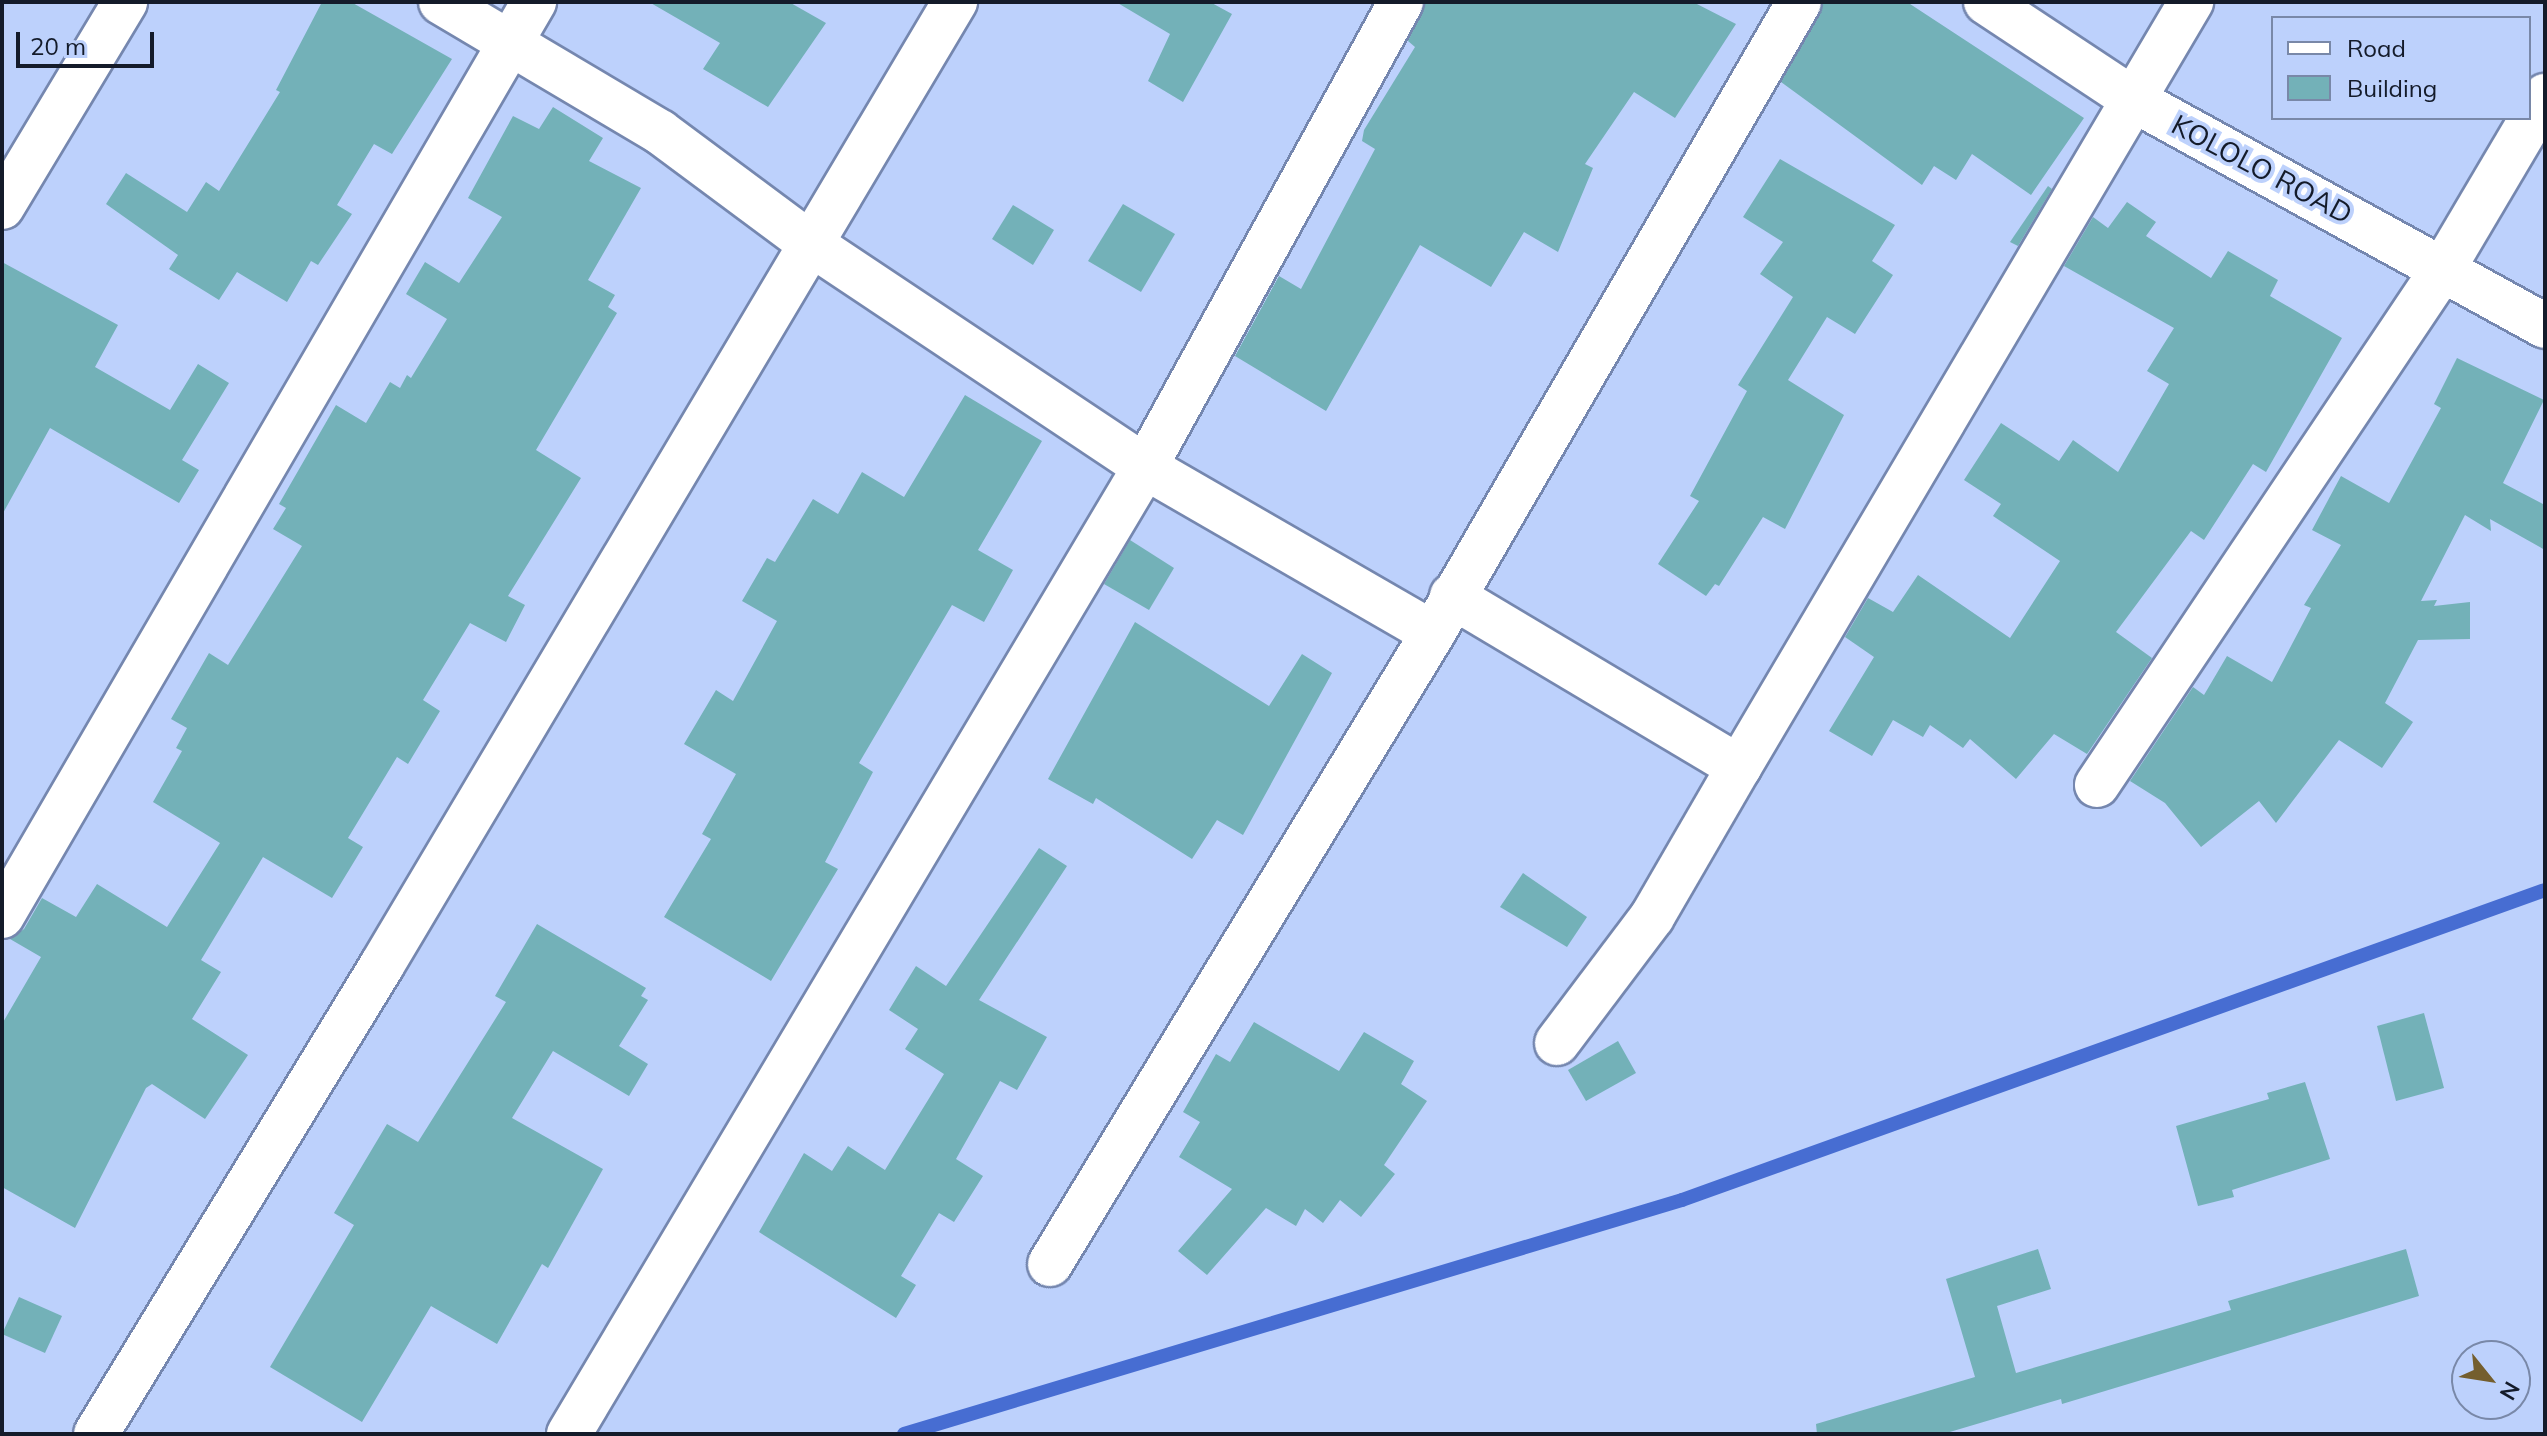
<!DOCTYPE html>
<style>
body{margin:0}
#map{position:relative;width:2547px;height:1436px;overflow:hidden;background:#bdd1fc;font-family:Mulish,sans-serif}
div>[style]{position:absolute}
[style*='--x']{left:calc(var(--x)*1px);top:calc(var(--y)*1px);width:calc(var(--w)*1px);rotate:calc(var(--a)*1deg)}
.stream>*{height:14px;margin:-7px;padding:0 7px;transform-origin:7px;border-radius:7px;background:#476dd2}
.building>*{inset:0;background:#73b1b8}
.roads{filter:drop-shadow(2px 0 #7587af) drop-shadow(-2px 0 #7587af) drop-shadow(0 2px #7587af) drop-shadow(0 -2px #7587af)}
.street>*{height:44px;margin:-22px;padding:0 22px;transform-origin:22px;border-radius:22px;background:#fff}
span{translate:-50% -50%;white-space:nowrap;text-align:center;line-height:1.15;-webkit-text-stroke:8px #bdd1fc;paint-order:stroke}
.street-label{font-size:28px;color:#141b2a}
.frame{position:absolute;inset:0;border:4px solid #141b2a;pointer-events:none}
.legend{position:absolute;left:2271px;top:16px;width:260px;height:104px;box-sizing:border-box;background:#bdd1fc;border:2px solid #7988a8;margin:0;padding:10px 14px;list-style:none;font-size:24px;color:#141b2a}
.legend li{display:flex;align-items:center;gap:16px;height:40px}
.legend b{width:40px;border:2px solid #7988a8}
.north{position:absolute;left:2451px;top:1340px;width:80px;height:80px;box-sizing:border-box;background:#bdd1fc;border:2px solid #7988a8;border-radius:50%;rotate:120deg;font-size:22px;font-weight:700;line-height:32px;text-align:center;color:#141b2a}
.north::after{content:'';display:block;margin:auto;width:28px;height:36px;background:#745e2e;clip-path:polygon(50% 0,100% 100%,50% 72%,0 100%)}
.scale{position:absolute;left:16px;top:32px;width:138px;height:36px;box-sizing:border-box;border:4px solid #141b2a;border-top:0;padding-left:10px;font-size:24px;line-height:28px;white-space:nowrap;color:#141b2a;-webkit-text-stroke:6px #bdd1fc;paint-order:stroke}
</style>
<div id="map">
<div class="stream">
<i style="--x:904;--y:1434;--w:812;--a:-16.74"></i>
<i style="--x:1682;--y:1200;--w:917;--a:-19.76"></i>
</div>
<div class="building">
<i style="clip-path:polygon(322px 2px,351px 2px,452px 59px,392px 154px,374px 144px,337px 205px,352px 214px,318px 265px,311px 261px,287px 302px,237px 272px,219px 300px,169px 269px,178px 255px,106px 204px,126px 173px,187px 212px,206px 182px,219px 191px,280px 92px,276px 90px)"></i>
<i style="clip-path:polygon(649px 2px,789px 2px,826px 23px,768px 107px,703px 69px,720px 43px)"></i>
<i style="clip-path:polygon(1116px 2px,1210px 2px,1232px 14px,1183px 102px,1148px 81px,1170px 34px)"></i>
<i style="clip-path:polygon(1426px 2px,1693px 2px,1736px 24px,1675px 118px,1634px 92px,1585px 164px,1593px 168px,1558px 252px,1524px 232px,1491px 287px,1420px 245px,1326px 411px,1235px 356px,1279px 276px,1301px 289px,1375px 149px,1362px 141px,1364px 130px,1415px 47px,1408px 41px)"></i>
<i style="clip-path:polygon(1824px 2px,1907px 2px,2084px 118px,2031px 195px,1972px 154px,1956px 180px,1934px 166px,1922px 185px,1781px 82px)"></i>
<i style="clip-path:polygon(553px 107px,603px 138px,589px 161px,641px 188px,588px 280px,615px 295px,608px 307px,617px 313px,536px 450px,581px 478px,508px 596px,525px 605px,506px 642px,470px 623px,423px 700px,440px 711px,408px 764px,397px 757px,348px 838px,363px 847px,332px 898px,263px 857px,201px 960px,221px 972px,192px 1019px,248px 1055px,205px 1119px,152px 1084px,146px 1088px,75px 1228px,2px 1187px,2px 1024px,41px 957px,10px 939px,24px 929px,42px 898px,76px 917px,97px 884px,167px 927px,220px 843px,153px 802px,182px 751px,176px 748px,187px 728px,171px 719px,209px 653px,228px 665px,302px 546px,273px 529px,286px 508px,279px 504px,336px 405px,366px 423px,390px 382px,400px 388px,407px 375px,411px 378px,447px 319px,406px 294px,425px 262px,459px 283px,502px 217px,468px 198px,513px 116px,539px 129px)"></i>
<i style="clip-path:polygon(1780px 159px,1895px 225px,1872px 261px,1893px 275px,1855px 334px,1827px 317px,1788px 380px,1844px 415px,1785px 529px,1763px 517px,1719px 586px,1715px 584px,1706px 596px,1658px 564px,1699px 501px,1690px 496px,1747px 391px,1738px 385px,1793px 297px,1760px 274px,1783px 242px,1743px 217px)"></i>
<i style="clip-path:polygon(2048px 186px,2052px 189px,2018px 246px,2010px 242px)"></i>
<i style="clip-path:polygon(2127px 202px,2156px 222px,2146px 236px,2211px 278px,2228px 251px,2278px 280px,2270px 296px,2342px 338px,2266px 472px,2253px 464px,2204px 540px,2191px 531px,2116px 632px,2152px 658px,2087px 754px,2054px 734px,2016px 779px,1970px 739px,1963px 748px,1930px 725px,1923px 737px,1893px 720px,1872px 756px,1829px 731px,1874px 657px,1845px 637px,1868px 598px,1893px 612px,1918px 575px,2010px 638px,2060px 561px,1993px 516px,2001px 504px,1964px 480px,2001px 423px,2059px 461px,2073px 440px,2118px 472px,2169px 384px,2147px 371px,2174px 328px,2064px 266px,2093px 217px,2108px 228px)"></i>
<i style="clip-path:polygon(1123px 204px,1175px 234px,1141px 292px,1088px 261px)"></i>
<i style="clip-path:polygon(1013px 205px,1054px 230px,1033px 265px,992px 239px)"></i>
<i style="clip-path:polygon(2px 262px,118px 325px,95px 367px,170px 410px,198px 364px,229px 383px,182px 460px,199px 470px,179px 503px,50px 428px,2px 515px)"></i>
<i style="clip-path:polygon(2457px 358px,2544px 400px,2503px 483px,2545px 505px,2545px 550px,2490px 519px,2491px 531px,2465px 515px,2421px 601px,2437px 600px,2434px 606px,2470px 602px,2470px 639px,2418px 640px,2385px 703px,2413px 722px,2382px 768px,2339px 740px,2276px 823px,2259px 801px,2201px 847px,2165px 803px,2130px 781px,2193px 687px,2204px 695px,2227px 656px,2272px 682px,2311px 608px,2304px 605px,2341px 545px,2312px 530px,2341px 476px,2389px 503px,2441px 408px,2434px 404px)"></i>
<i style="clip-path:polygon(965px 395px,1042px 441px,978px 550px,1013px 570px,984px 622px,952px 605px,859px 763px,873px 772px,825px 862px,838px 869px,771px 981px,664px 917px,711px 839px,702px 834px,736px 774px,684px 744px,716px 690px,733px 701px,777px 621px,742px 601px,767px 558px,775px 562px,813px 499px,838px 514px,862px 472px,904px 497px)"></i>
<i style="clip-path:polygon(1130px 540px,1174px 568px,1149px 610px,1104px 584px)"></i>
<i style="clip-path:polygon(1135px 622px,1269px 706px,1302px 654px,1332px 673px,1243px 835px,1217px 820px,1192px 859px,1096px 798px,1093px 804px,1048px 779px)"></i>
<i style="clip-path:polygon(1039px 848px,1067px 866px,979px 1000px,1047px 1037px,1017px 1090px,1000px 1081px,956px 1159px,983px 1176px,954px 1222px,939px 1213px,901px 1276px,916px 1285px,896px 1318px,759px 1232px,804px 1153px,832px 1171px,848px 1146px,885px 1170px,944px 1074px,905px 1049px,918px 1029px,889px 1010px,916px 966px,946px 986px)"></i>
<i style="clip-path:polygon(1523px 873px,1587px 917px,1567px 947px,1500px 907px)"></i>
<i style="clip-path:polygon(537px 924px,646px 988px,641px 996px,648px 1000px,619px 1046px,648px 1064px,629px 1096px,553px 1051px,512px 1118px,603px 1169px,548px 1268px,542px 1264px,497px 1344px,431px 1306px,362px 1422px,270px 1367px,354px 1225px,334px 1213px,387px 1124px,418px 1142px,506px 1002px,495px 996px)"></i>
<i style="clip-path:polygon(2424px 1013px,2444px 1088px,2396px 1101px,2377px 1026px)"></i>
<i style="clip-path:polygon(1254px 1022px,1339px 1071px,1364px 1032px,1414px 1061px,1401px 1084px,1427px 1101px,1384px 1165px,1395px 1174px,1361px 1217px,1340px 1200px,1323px 1223px,1305px 1209px,1296px 1226px,1266px 1208px,1207px 1275px,1178px 1251px,1232px 1189px,1179px 1157px,1200px 1122px,1183px 1112px,1216px 1054px,1230px 1062px)"></i>
<i style="clip-path:polygon(1618px 1041px,1636px 1073px,1586px 1101px,1568px 1070px)"></i>
<i style="clip-path:polygon(2305px 1082px,2330px 1159px,2232px 1190px,2234px 1197px,2198px 1206px,2176px 1126px,2269px 1099px,2267px 1093px)"></i>
<i style="clip-path:polygon(2038px 1249px,2051px 1289px,1997px 1306px,2016px 1373px,2231px 1310px,2228px 1301px,2406px 1249px,2419px 1296px,2062px 1404px,2061px 1399px,1943px 1434px,1817px 1434px,1816px 1424px,1975px 1377px,1946px 1279px)"></i>
<i style="clip-path:polygon(19px 1297px,62px 1316px,45px 1353px,2px 1334px)"></i>
</div>
<div class="roads">
<div class="street">
<i style="--x:441;--y:2;--w:255;--a:30.7"></i>
<i style="--x:660;--y:132;--w:184;--a:36.6"></i>
<i style="--x:808;--y:242;--w:405;--a:33.7"></i>
<i style="--x:1145;--y:467;--w:332;--a:30"></i>
<i style="--x:1986;--y:2;--w:178;--a:33.5"></i>
<i style="--x:2134;--y:100;--w:469;--a:28.8"></i>
<i style="--x:2;--y:207;--w:239;--a:-59"></i>
<i style="--x:1452;--y:596;--w:334;--a:30.8"></i>
<i style="--x:1739;--y:767;--w:889;--a:-59.42"></i>
<i style="--x:2097;--y:785;--w:623;--a:-56.18"></i>
<i style="--x:2444;--y:267;--w:199;--a:-59.4"></i>
<i style="--x:2;--y:916;--w:1058;--a:-59.8"></i>
<i style="--x:1557;--y:1043;--w:158;--a:-53"></i>
<i style="--x:1652;--y:917;--w:173;--a:-59.9"></i>
<i style="--x:1050;--y:1264;--w:738;--a:-58.74"></i>
<i style="--x:1433;--y:633;--w:729;--a:-59.88"></i>
<i style="--x:96;--y:1434;--w:549;--a:-58.62"></i>
<i style="--x:382;--y:965;--w:1121;--a:-59.25"></i>
<i style="--x:569;--y:1434;--w:1126;--a:-59.22"></i>
<i style="--x:1145;--y:467;--w:531;--a:-61.17"></i>
</div>
</div>
<div class="street-label">
<span style="left:2262px;top:169px;rotate:28deg">KOLOLO ROAD</span>
</div>
<div class="frame"></div>
<ul class="legend">
<li><b style="height:10px;background:#fff"></b>Road</li>
<li><b style="height:22px;background:#73b1b8"></b>Building</li>
</ul>
<div class="north">N</div>
<div class="scale">20 m</div>
</div>
